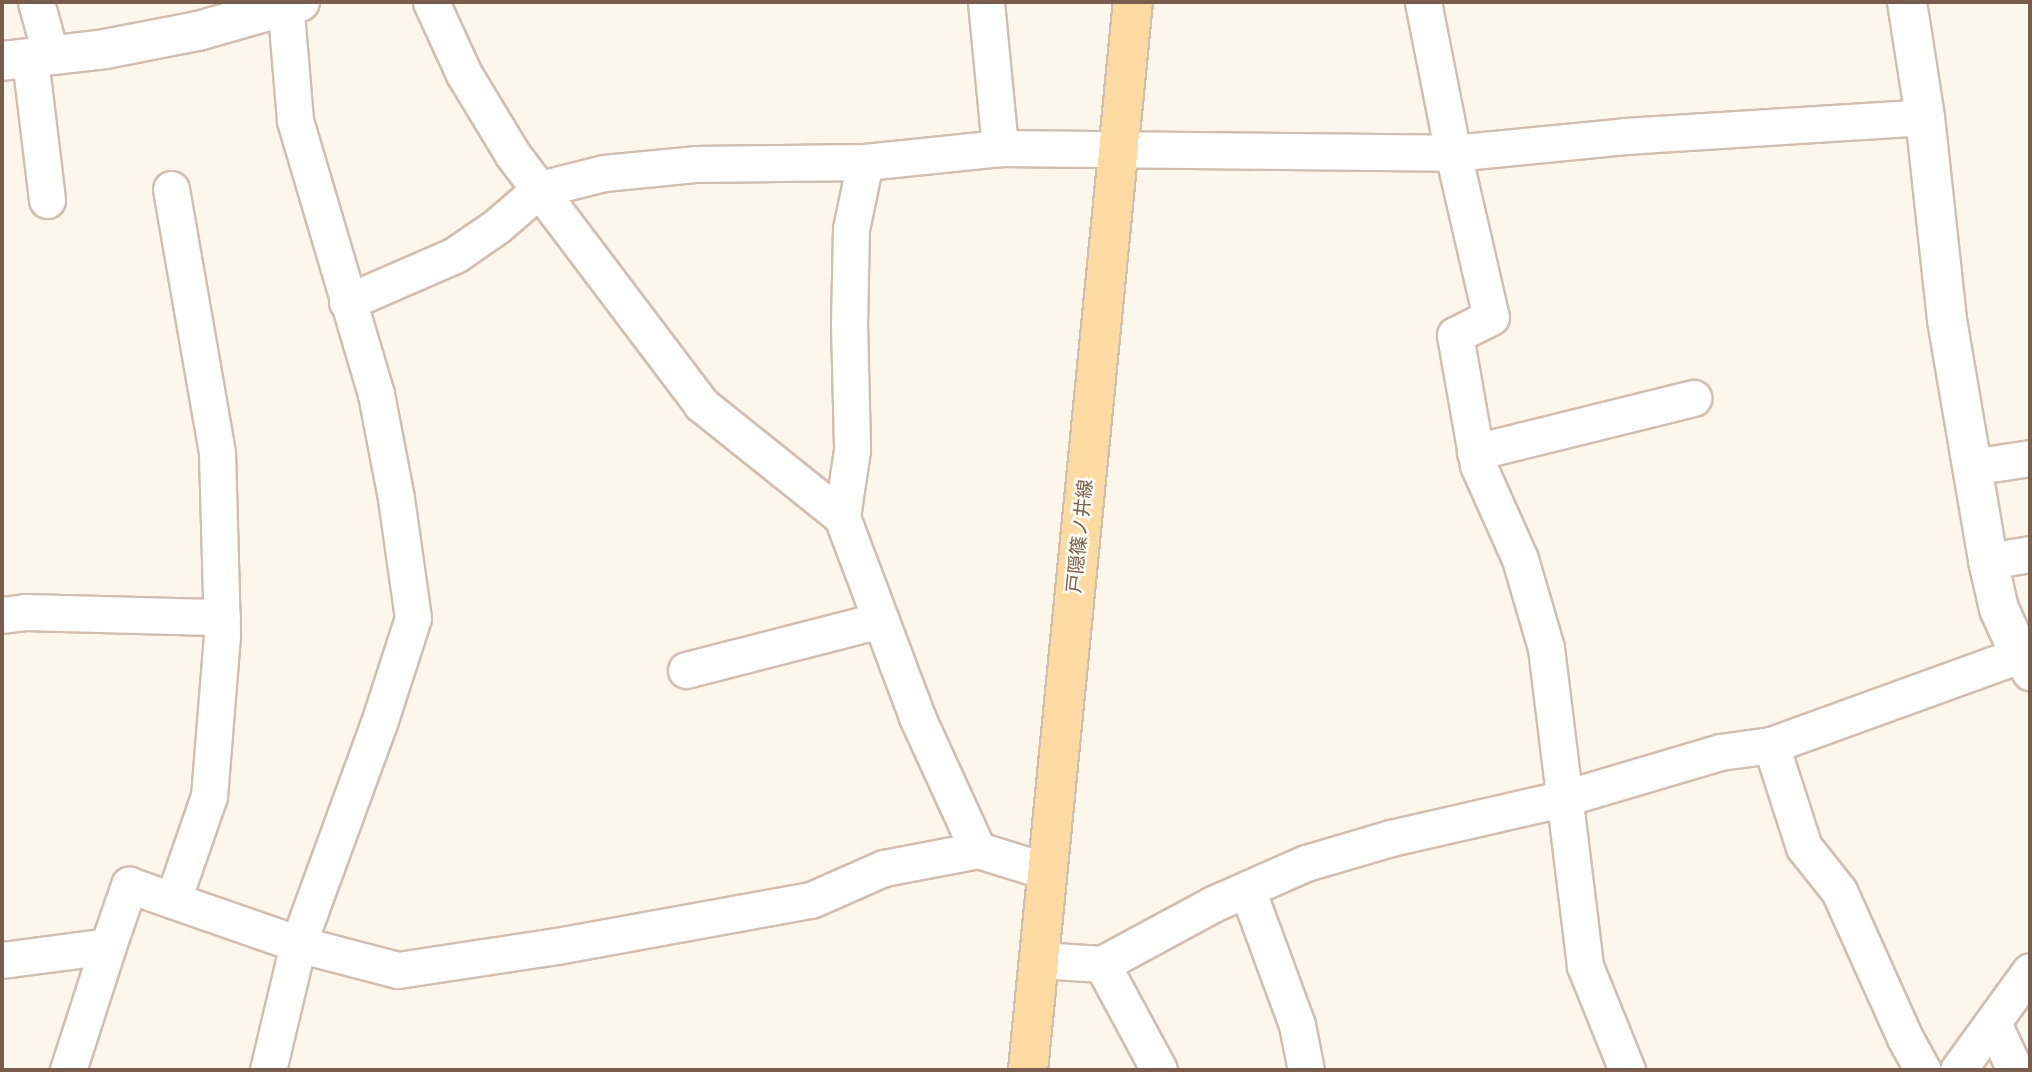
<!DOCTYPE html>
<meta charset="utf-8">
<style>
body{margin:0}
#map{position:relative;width:2032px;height:1072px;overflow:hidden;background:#fdf6eb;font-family:Commissioner,"Noto Sans JP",sans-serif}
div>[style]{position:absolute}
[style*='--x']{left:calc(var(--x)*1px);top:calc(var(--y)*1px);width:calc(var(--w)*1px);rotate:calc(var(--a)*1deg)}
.roads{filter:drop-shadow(2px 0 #d1beaf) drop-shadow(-2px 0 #d1beaf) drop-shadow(0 2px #d1beaf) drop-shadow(0 -2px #d1beaf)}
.minor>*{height:35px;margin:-17.5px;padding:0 17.5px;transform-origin:17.5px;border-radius:17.5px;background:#fff}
.tertiary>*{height:38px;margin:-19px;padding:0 19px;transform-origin:19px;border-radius:19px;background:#fff}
.primary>*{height:38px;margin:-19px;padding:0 19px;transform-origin:19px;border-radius:19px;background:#fddaa2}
span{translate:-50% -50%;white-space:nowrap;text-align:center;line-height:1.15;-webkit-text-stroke:5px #fffaf2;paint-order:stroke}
.street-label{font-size:19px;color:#7a5c4c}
.frame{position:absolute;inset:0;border:4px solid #7a5c4c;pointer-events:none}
</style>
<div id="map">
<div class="roads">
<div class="minor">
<i style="--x:36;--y:2;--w:56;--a:74.5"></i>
<i style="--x:431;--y:2;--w:79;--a:65.4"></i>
<i style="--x:464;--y:74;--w:95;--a:58.8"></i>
<i style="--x:513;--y:155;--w:312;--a:52.9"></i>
<i style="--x:701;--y:404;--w:181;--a:38.7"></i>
<i style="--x:986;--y:2;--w:147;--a:84.5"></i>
<i style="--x:1423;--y:2;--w:154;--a:78.8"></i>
<i style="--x:1453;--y:153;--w:168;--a:77"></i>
<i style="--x:1491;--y:317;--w:40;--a:153.4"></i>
<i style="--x:1455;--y:335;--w:132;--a:80"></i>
<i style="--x:1478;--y:465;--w:103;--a:65.9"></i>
<i style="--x:1520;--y:559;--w:93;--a:73.7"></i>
<i style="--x:1546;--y:648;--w:320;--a:83"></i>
<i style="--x:1585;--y:966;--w:112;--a:68"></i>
<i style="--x:30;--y:59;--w:142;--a:83.1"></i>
<i style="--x:865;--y:162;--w:68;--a:101.8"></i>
<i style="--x:851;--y:229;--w:94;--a:91.2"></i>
<i style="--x:849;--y:323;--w:127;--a:88.6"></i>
<i style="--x:852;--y:450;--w:68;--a:98.5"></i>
<i style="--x:842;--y:517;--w:214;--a:69.4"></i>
<i style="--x:917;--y:717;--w:146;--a:65.4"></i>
<i style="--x:171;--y:189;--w:268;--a:80.1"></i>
<i style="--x:217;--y:453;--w:182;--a:88.4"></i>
<i style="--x:222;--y:635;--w:162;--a:94.6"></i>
<i style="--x:209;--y:796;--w:110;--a:109.1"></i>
<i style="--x:347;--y:302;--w:118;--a:-23.5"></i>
<i style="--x:455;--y:255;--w:51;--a:-34.6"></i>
<i style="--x:497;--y:226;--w:57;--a:-40.7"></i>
<i style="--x:540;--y:189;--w:66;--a:-14"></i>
<i style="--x:604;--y:173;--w:91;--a:-5.6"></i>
<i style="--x:695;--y:164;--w:170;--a:-0.7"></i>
<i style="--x:865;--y:162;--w:136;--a:-5.9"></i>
<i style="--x:1000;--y:148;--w:453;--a:0.6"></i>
<i style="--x:1453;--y:153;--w:173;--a:-5.6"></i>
<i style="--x:1625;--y:136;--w:301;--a:-3.6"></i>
<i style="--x:1475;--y:452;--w:225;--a:-13.9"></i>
<i style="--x:1971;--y:467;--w:60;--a:-8.7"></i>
<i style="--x:1988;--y:561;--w:43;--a:-9.5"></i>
<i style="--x:2;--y:615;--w:23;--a:-7"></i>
<i style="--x:25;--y:612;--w:197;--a:1.5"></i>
<i style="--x:686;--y:670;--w:201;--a:-14.4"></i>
<i style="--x:1771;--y:745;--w:107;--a:72.1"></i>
<i style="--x:1804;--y:847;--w:56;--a:51.5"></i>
<i style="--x:1839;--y:891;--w:161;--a:65.8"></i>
<i style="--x:1905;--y:1038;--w:37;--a:61"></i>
<i style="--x:1247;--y:889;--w:145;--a:69.8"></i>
<i style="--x:1297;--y:1025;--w:46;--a:78.7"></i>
<i style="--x:2;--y:960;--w:107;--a:-7.5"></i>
<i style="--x:108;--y:946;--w:65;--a:-71"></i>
<i style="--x:129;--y:885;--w:179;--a:19.2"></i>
<i style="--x:298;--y:944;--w:103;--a:14.6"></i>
<i style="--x:398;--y:970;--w:161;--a:-8.6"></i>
<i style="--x:557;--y:946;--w:258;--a:-10.3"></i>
<i style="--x:811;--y:900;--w:80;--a:-23.7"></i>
<i style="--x:884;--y:868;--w:96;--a:-10.8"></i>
<i style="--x:978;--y:850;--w:71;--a:17.2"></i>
<i style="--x:1039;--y:960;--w:63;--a:3.6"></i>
<i style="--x:1102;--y:964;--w:126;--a:-28.4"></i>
<i style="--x:1213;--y:904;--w:102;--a:-23.8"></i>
<i style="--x:1306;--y:863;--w:89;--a:-16.4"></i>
<i style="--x:1391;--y:838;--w:179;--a:-12.9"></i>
<i style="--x:1565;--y:798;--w:162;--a:-16.5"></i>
<i style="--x:1720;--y:752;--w:51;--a:-7.8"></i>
<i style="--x:1771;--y:745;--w:265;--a:-19.9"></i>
<i style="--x:2020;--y:655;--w:20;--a:60"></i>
<i style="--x:1102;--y:964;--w:120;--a:61.7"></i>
<i style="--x:1993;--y:1023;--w:52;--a:64.9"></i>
<i style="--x:68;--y:1070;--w:130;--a:-72.1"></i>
<i style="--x:268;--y:1070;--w:130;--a:-76.6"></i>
<i style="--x:298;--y:944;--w:235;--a:-69.9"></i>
<i style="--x:379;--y:723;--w:110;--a:-72.1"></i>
<i style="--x:413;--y:618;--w:121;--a:-98.1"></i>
<i style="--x:396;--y:498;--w:106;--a:-100.9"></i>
<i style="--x:376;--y:394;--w:286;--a:-106.5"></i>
<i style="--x:295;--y:120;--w:118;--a:-94.8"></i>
<i style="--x:1958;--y:1070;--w:122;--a:-54"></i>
</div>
<div class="tertiary">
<i style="--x:1907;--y:2;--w:116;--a:81.1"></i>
<i style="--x:1925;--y:117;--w:204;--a:83.8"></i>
<i style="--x:1947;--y:320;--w:244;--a:80.3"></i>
<i style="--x:1988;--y:561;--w:49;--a:77.1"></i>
<i style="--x:1999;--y:609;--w:51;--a:65.5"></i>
<i style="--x:2020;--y:655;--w:10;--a:0"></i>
<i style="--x:2;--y:61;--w:104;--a:-6.6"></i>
<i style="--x:105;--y:49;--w:95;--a:-11"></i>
<i style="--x:198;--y:31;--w:106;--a:-15.9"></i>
</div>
<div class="primary">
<i style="--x:1028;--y:1070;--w:1073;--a:-84.39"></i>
</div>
</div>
<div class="street-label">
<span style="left:1079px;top:536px;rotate:-84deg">戸隠篠ノ井線</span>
</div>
<div class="frame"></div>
</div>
